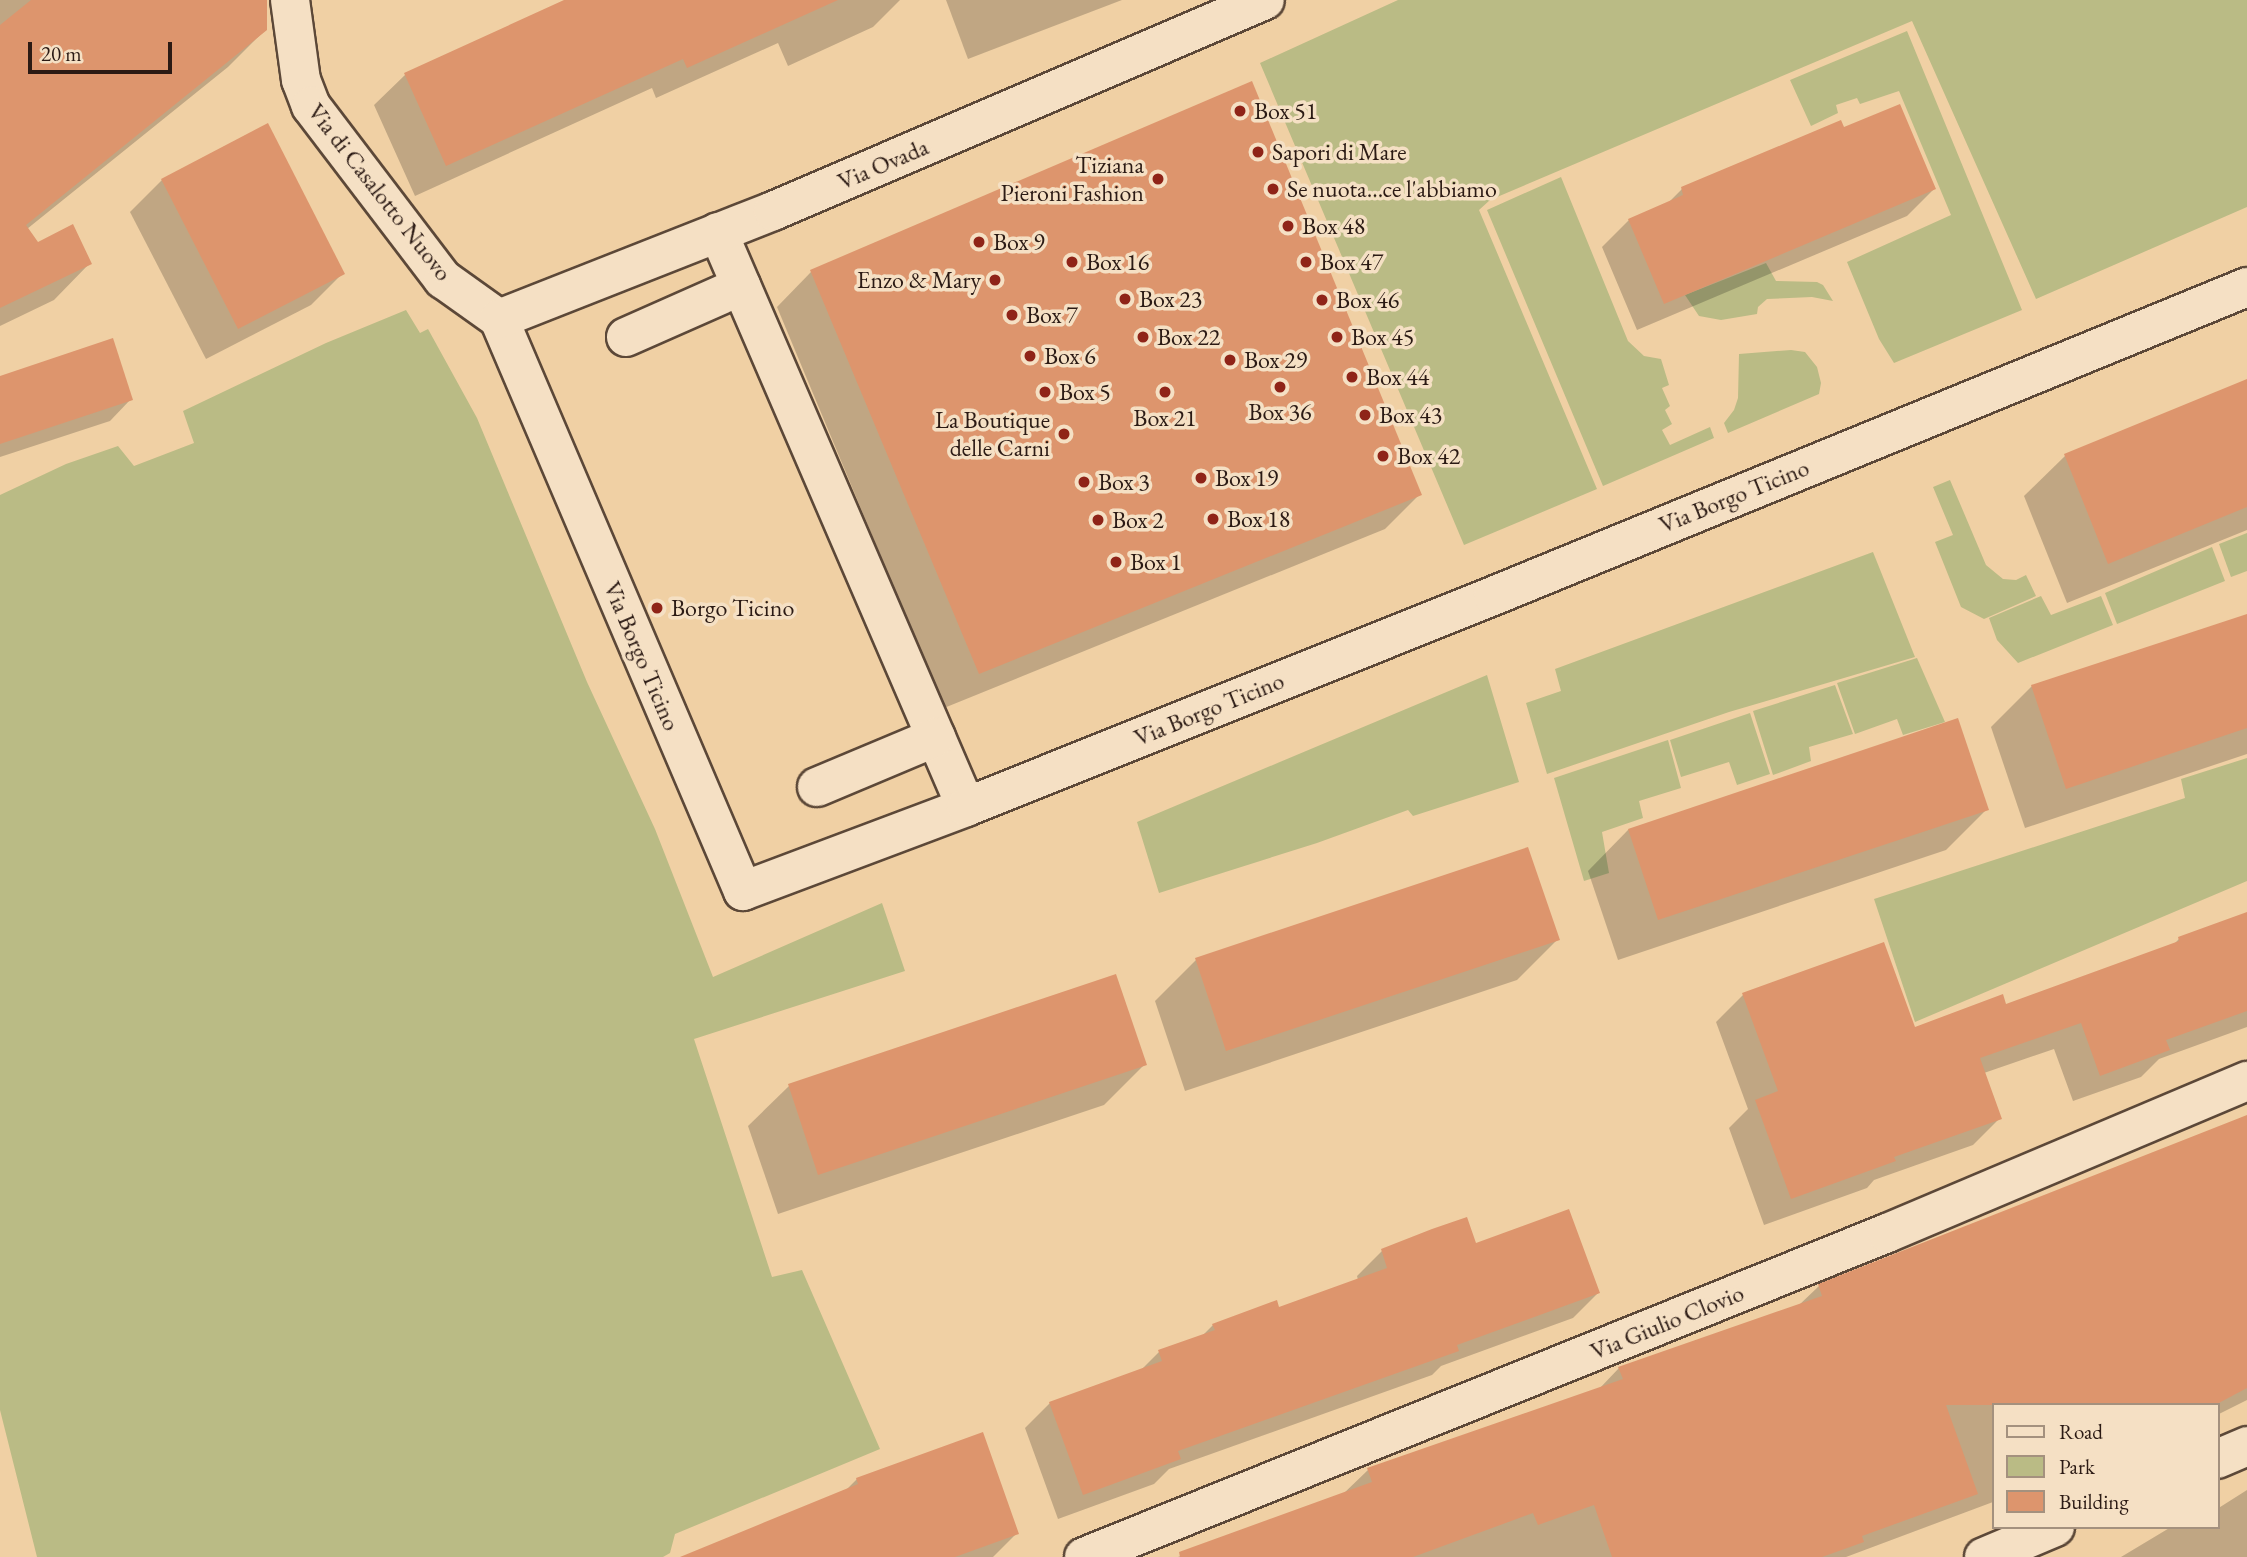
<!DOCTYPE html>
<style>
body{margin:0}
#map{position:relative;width:2247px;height:1557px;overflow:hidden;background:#f0d0a4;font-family:"EB Garamond",serif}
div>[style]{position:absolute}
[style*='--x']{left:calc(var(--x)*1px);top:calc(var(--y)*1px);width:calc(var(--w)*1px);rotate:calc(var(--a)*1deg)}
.green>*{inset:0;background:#babb85}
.shadow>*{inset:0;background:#0003}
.building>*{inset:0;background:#dd956d}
.roads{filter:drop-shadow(2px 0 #5c4838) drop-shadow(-2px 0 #5c4838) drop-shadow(0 2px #5c4838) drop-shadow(0 -2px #5c4838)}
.minor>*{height:38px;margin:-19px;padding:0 19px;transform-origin:19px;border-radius:19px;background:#f5e0c4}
.dots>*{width:19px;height:19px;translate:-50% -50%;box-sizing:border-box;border:4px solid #f5e0c4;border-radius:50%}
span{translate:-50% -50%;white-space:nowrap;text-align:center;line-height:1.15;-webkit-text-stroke:7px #f5e0c4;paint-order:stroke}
.poi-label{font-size:24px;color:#2b1a14}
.left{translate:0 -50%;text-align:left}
.right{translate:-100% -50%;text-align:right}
.street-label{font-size:24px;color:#2b1a14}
.legend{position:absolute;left:1992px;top:1403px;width:228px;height:126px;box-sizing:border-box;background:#f5e0c4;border:2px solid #a4917e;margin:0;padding:9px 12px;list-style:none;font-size:21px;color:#2b1a14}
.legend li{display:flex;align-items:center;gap:14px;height:35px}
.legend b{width:35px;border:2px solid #a4917e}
.scale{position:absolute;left:28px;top:42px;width:144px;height:32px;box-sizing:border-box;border:4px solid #2b1a14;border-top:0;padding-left:9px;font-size:21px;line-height:24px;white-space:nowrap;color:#2b1a14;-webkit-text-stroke:5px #f5e0c4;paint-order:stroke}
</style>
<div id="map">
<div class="green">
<i style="clip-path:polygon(1398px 0,2247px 0,2247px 207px,2036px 299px,1912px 21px,1490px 200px,1479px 210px,1597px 489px,1464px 545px,1260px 63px)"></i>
<i style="clip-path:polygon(1907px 31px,2022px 310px,1894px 363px,1879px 339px,1847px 262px,1951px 215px,1899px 91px,1860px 104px,1857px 98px,1836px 105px,1838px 113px,1811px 126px,1790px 80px)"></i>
<i style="clip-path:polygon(1561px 177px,1628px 341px,1644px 356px,1661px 359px,1669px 385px,1662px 388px,1670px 406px,1665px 410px,1672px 424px,1662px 430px,1670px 445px,1710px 427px,1714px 438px,1603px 486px,1487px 210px)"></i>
<i style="clip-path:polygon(1766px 263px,1776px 281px,1817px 282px,1823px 285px,1833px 301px,1812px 297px,1767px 299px,1758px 307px,1757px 314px,1721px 320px,1699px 316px,1685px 295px)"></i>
<i style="clip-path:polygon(406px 310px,420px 333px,428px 329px,477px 418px,587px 682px,655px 829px,713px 977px,882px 903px,905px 971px,694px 1039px,772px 1277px,802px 1270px,880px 1449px,675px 1534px,670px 1553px,663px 1557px,37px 1557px,0 1410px,0 495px,66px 464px,118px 446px,134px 466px,194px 443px,183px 411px,326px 343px)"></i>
<i style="clip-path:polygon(1791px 350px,1805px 352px,1817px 367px,1821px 383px,1819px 394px,1728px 433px,1724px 423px,1734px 410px,1738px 398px,1739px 354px)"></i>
<i style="clip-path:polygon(1950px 480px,1986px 565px,2003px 579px,2016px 580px,2026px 575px,2036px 596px,1984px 619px,1961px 607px,1935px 542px,1953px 535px,1933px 487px)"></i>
<i style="clip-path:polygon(2247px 533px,2247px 571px,2231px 577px,2219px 544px)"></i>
<i style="clip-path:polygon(2212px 547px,2225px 581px,2117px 624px,2105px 593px)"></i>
<i style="clip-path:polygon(1873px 552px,1915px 657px,1729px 712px,1547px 774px,1526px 703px,1561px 691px,1555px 669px)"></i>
<i style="clip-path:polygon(2041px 596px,2051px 615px,2101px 596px,2113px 625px,2018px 663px,1997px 640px,1989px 618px)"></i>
<i style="clip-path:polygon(1917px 658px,1945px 722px,1903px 735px,1897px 719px,1855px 734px,1837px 683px)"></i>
<i style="clip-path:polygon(1487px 675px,1519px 782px,1413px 816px,1408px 810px,1317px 843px,1159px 893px,1137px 822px)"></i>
<i style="clip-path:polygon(1835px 685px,1853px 734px,1809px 747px,1811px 761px,1773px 775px,1753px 711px)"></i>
<i style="clip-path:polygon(1750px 713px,1770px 774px,1737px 785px,1729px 762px,1681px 777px,1670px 740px)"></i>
<i style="clip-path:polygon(1668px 740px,1681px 788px,1639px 801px,1643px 818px,1602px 832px,1609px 873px,1584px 881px,1554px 778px)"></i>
<i style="clip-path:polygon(2247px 758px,2247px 881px,1915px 1022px,1874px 899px,2185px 798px,2181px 779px)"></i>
</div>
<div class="shadow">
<i style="clip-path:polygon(0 0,265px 0,265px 30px,228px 67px,27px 229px,37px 244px,90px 263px,54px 300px,0 326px)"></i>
<i style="clip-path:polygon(569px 0,900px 0,873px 27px,788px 66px,778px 43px,656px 98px,652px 88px,415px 196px,374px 105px,405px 75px)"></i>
<i style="clip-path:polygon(946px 0,1122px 0,968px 59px)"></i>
<i style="clip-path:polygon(1842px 130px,1934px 189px,1907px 216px,1637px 330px,1602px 247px,1629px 220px,1667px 204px,1682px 189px)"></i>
<i style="clip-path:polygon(162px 180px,343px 273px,311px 305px,206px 359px,130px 212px)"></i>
<i style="clip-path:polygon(811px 272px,1420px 494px,1385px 529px,944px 708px,777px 307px)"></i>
<i style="clip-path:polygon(0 378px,131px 399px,110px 421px,0 457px)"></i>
<i style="clip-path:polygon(2247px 380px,2247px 530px,2067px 603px,2024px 496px,2065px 456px)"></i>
<i style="clip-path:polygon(2247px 616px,2247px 754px,2025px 828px,1991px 727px,2032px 686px)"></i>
<i style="clip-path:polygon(1987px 809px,1946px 850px,1618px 960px,1588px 871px,1628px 830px)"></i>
<i style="clip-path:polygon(2247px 914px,2247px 1027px,2159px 1059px,2141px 1077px,2073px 1101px,2054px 1049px,1984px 1073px,2000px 1118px,1973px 1145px,1874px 1180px,1867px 1188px,1764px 1225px,1729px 1128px,1748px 1109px,1716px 1022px,1743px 995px,1914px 1030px,2005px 1006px,2172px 946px,2179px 939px)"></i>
<i style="clip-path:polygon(1558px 939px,1517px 980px,1185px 1091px,1155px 1001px,1196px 960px)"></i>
<i style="clip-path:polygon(1145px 1064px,1104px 1105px,778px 1214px,748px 1126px,789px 1086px)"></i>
<i style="clip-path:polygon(2247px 1117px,2247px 1400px,2217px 1415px,2217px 1405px,1993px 1405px,1993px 1502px,1846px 1557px,1178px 1557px,1342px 1495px,1368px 1470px,1599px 1389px,1619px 1368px,1798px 1306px,1819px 1286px)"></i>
<i style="clip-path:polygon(1475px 1245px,1598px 1293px,1573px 1318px,1441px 1366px,1432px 1375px,1169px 1469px,1154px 1484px,1058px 1519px,1025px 1428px,1050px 1403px,1140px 1371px,1159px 1352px,1202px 1336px,1213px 1325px,1278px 1309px,1358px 1280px,1357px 1276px,1382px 1251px)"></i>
<i style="clip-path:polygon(857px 1479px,1017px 1533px,993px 1557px,713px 1557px,845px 1491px)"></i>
<i style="clip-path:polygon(2247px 1490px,2247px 1557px,2121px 1557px,2171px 1527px,2217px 1527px,2217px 1509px)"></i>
</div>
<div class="building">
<i style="clip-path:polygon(31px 0,267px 0,267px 30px,26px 225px,38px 242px,73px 224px,92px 264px,0 308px,0 25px)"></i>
<i style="clip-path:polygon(564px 0,838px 0,687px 68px,683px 59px,446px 166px,404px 73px)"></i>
<i style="clip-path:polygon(1252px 81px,1422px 495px,979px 674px,810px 270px)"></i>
<i style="clip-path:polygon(1900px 104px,1936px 189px,1664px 304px,1628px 219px,1683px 195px,1681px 187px,1841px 120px,1844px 127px)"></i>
<i style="clip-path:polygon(268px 123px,345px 274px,238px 329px,161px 179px)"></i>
<i style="clip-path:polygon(113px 338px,133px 400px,0 444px,0 376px)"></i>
<i style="clip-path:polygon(2247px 379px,2247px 507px,2108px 564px,2064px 454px)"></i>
<i style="clip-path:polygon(2247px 614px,2247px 728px,2066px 789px,2031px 685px)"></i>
<i style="clip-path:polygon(1958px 718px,1989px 810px,1658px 920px,1628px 829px)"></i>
<i style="clip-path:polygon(1528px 847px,1560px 940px,1226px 1051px,1195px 958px)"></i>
<i style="clip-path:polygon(2247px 912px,2247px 1011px,2166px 1040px,2170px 1050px,2100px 1076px,2081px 1023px,1980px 1058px,2002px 1119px,1894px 1157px,1896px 1161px,1791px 1199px,1755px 1100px,1778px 1091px,1742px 993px,1884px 942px,1915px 1027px,2003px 994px,2006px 1004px,2179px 941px,2178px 937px)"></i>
<i style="clip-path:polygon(1116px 974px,1147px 1065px,818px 1175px,788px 1084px)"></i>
<i style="clip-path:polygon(2247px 1115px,2247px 1388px,2215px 1405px,1946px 1405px,1978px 1494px,1862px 1536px,1864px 1542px,1822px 1557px,1612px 1557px,1594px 1505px,1538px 1525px,1533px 1513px,1413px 1557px,1180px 1557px,1179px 1552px,1372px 1482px,1367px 1468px,1623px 1379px,1618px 1367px,1822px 1296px,1818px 1284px)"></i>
<i style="clip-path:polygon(1569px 1209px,1600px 1293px,1457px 1345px,1459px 1351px,1178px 1451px,1181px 1459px,1083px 1495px,1049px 1402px,1162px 1361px,1158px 1350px,1215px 1330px,1212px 1324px,1277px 1300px,1279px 1307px,1387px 1268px,1381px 1249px,1432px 1229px,1467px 1217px,1476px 1243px)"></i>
<i style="clip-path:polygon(983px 1432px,1019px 1534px,955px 1557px,680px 1557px,858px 1484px,856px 1478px)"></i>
</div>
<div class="roads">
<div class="minor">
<i style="--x:290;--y:0;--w:81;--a:82.2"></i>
<i style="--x:301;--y:80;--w:28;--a:69"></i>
<i style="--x:311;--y:106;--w:218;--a:52.7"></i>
<i style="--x:443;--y:279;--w:69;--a:35.5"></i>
<i style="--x:718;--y:232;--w:626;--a:66.67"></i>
<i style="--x:499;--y:319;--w:622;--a:66.9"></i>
<i style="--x:743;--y:891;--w:238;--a:-20.6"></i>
<i style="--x:966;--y:807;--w:568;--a:-21.82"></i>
<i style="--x:1493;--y:596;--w:815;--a:-22.28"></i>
<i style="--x:499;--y:319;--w:295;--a:-21.5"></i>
<i style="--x:773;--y:211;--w:535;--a:-23.21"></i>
<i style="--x:626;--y:337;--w:126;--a:-23.9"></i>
<i style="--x:817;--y:787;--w:129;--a:-22.8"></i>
<i style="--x:2217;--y:1459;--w:33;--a:-23"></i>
<i style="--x:1084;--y:1557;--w:866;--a:-21.97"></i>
<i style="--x:1887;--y:1233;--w:391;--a:-22.9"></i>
<i style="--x:1984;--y:1557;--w:77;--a:-22.9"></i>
</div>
</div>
<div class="dots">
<i style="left:1240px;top:111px;background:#8f2418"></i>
<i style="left:1258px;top:152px;background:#8f2418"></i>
<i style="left:1158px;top:179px;background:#8f2418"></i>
<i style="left:1273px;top:189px;background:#8f2418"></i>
<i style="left:1288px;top:226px;background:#8f2418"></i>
<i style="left:979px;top:242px;background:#8f2418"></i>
<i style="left:1072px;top:262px;background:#8f2418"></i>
<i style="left:1306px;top:262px;background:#8f2418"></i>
<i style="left:995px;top:280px;background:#8f2418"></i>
<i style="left:1125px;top:299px;background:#8f2418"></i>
<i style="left:1322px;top:300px;background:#8f2418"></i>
<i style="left:1012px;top:315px;background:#8f2418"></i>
<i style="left:1143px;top:337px;background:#8f2418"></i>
<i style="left:1337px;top:337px;background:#8f2418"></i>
<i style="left:1030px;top:356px;background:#8f2418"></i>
<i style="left:1230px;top:360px;background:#8f2418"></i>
<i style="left:1352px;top:377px;background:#8f2418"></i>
<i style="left:1280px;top:387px;background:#8f2418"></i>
<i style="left:1045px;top:392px;background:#8f2418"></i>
<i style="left:1165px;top:392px;background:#8f2418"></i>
<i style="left:1365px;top:415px;background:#8f2418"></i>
<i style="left:1064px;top:434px;background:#8f2418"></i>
<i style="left:1383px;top:456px;background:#8f2418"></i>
<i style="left:1201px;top:478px;background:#8f2418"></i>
<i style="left:1084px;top:482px;background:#8f2418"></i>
<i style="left:1213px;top:519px;background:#8f2418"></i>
<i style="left:1098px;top:520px;background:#8f2418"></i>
<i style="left:1116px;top:562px;background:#8f2418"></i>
<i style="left:657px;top:608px;background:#8f2418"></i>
</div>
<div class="poi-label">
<span class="left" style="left:1254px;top:111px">Box 51</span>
<span class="left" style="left:1272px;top:152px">Sapori di Mare</span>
<span class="right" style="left:1144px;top:179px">Tiziana<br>Pieroni Fashion</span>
<span class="left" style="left:1287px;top:189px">Se nuota...ce l'abbiamo</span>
<span class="left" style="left:1302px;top:226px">Box 48</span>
<span class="left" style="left:993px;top:242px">Box 9</span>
<span class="left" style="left:1086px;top:262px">Box 16</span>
<span class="left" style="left:1320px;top:262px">Box 47</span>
<span class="right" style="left:981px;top:280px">Enzo &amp; Mary</span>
<span class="left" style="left:1139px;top:299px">Box 23</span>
<span class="left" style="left:1336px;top:300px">Box 46</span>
<span class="left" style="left:1026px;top:315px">Box 7</span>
<span class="left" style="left:1157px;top:337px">Box 22</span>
<span class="left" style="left:1351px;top:337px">Box 45</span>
<span class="left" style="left:1044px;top:356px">Box 6</span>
<span class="left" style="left:1244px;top:360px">Box 29</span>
<span class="left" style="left:1366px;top:377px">Box 44</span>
<span class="left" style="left:1059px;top:392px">Box 5</span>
<span style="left:1280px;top:412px">Box 36</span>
<span class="left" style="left:1379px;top:415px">Box 43</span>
<span style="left:1165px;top:418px">Box 21</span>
<span class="right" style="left:1050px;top:434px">La Boutique<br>delle Carni</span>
<span class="left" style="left:1397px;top:456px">Box 42</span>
<span class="left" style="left:1215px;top:478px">Box 19</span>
<span class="left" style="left:1098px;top:482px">Box 3</span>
<span class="left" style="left:1227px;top:519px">Box 18</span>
<span class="left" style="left:1112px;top:520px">Box 2</span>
<span class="left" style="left:1130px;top:562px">Box 1</span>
<span class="left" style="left:671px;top:608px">Borgo Ticino</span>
</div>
<div class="street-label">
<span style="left:883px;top:164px;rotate:-23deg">Via Ovada</span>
<span style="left:380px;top:192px;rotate:52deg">Via di Casalotto Nuovo</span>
<span style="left:1734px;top:496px;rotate:-22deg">Via Borgo Ticino</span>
<span style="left:642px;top:656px;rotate:67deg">Via Borgo Ticino</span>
<span style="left:1209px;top:709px;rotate:-22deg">Via Borgo Ticino</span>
<span style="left:1667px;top:1322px;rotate:-22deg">Via Giulio Clovio</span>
</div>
<ul class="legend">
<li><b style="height:9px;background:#f5e0c4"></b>Road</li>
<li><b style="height:19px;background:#babb85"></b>Park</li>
<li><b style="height:19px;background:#dd956d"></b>Building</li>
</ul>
<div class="scale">20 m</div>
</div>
